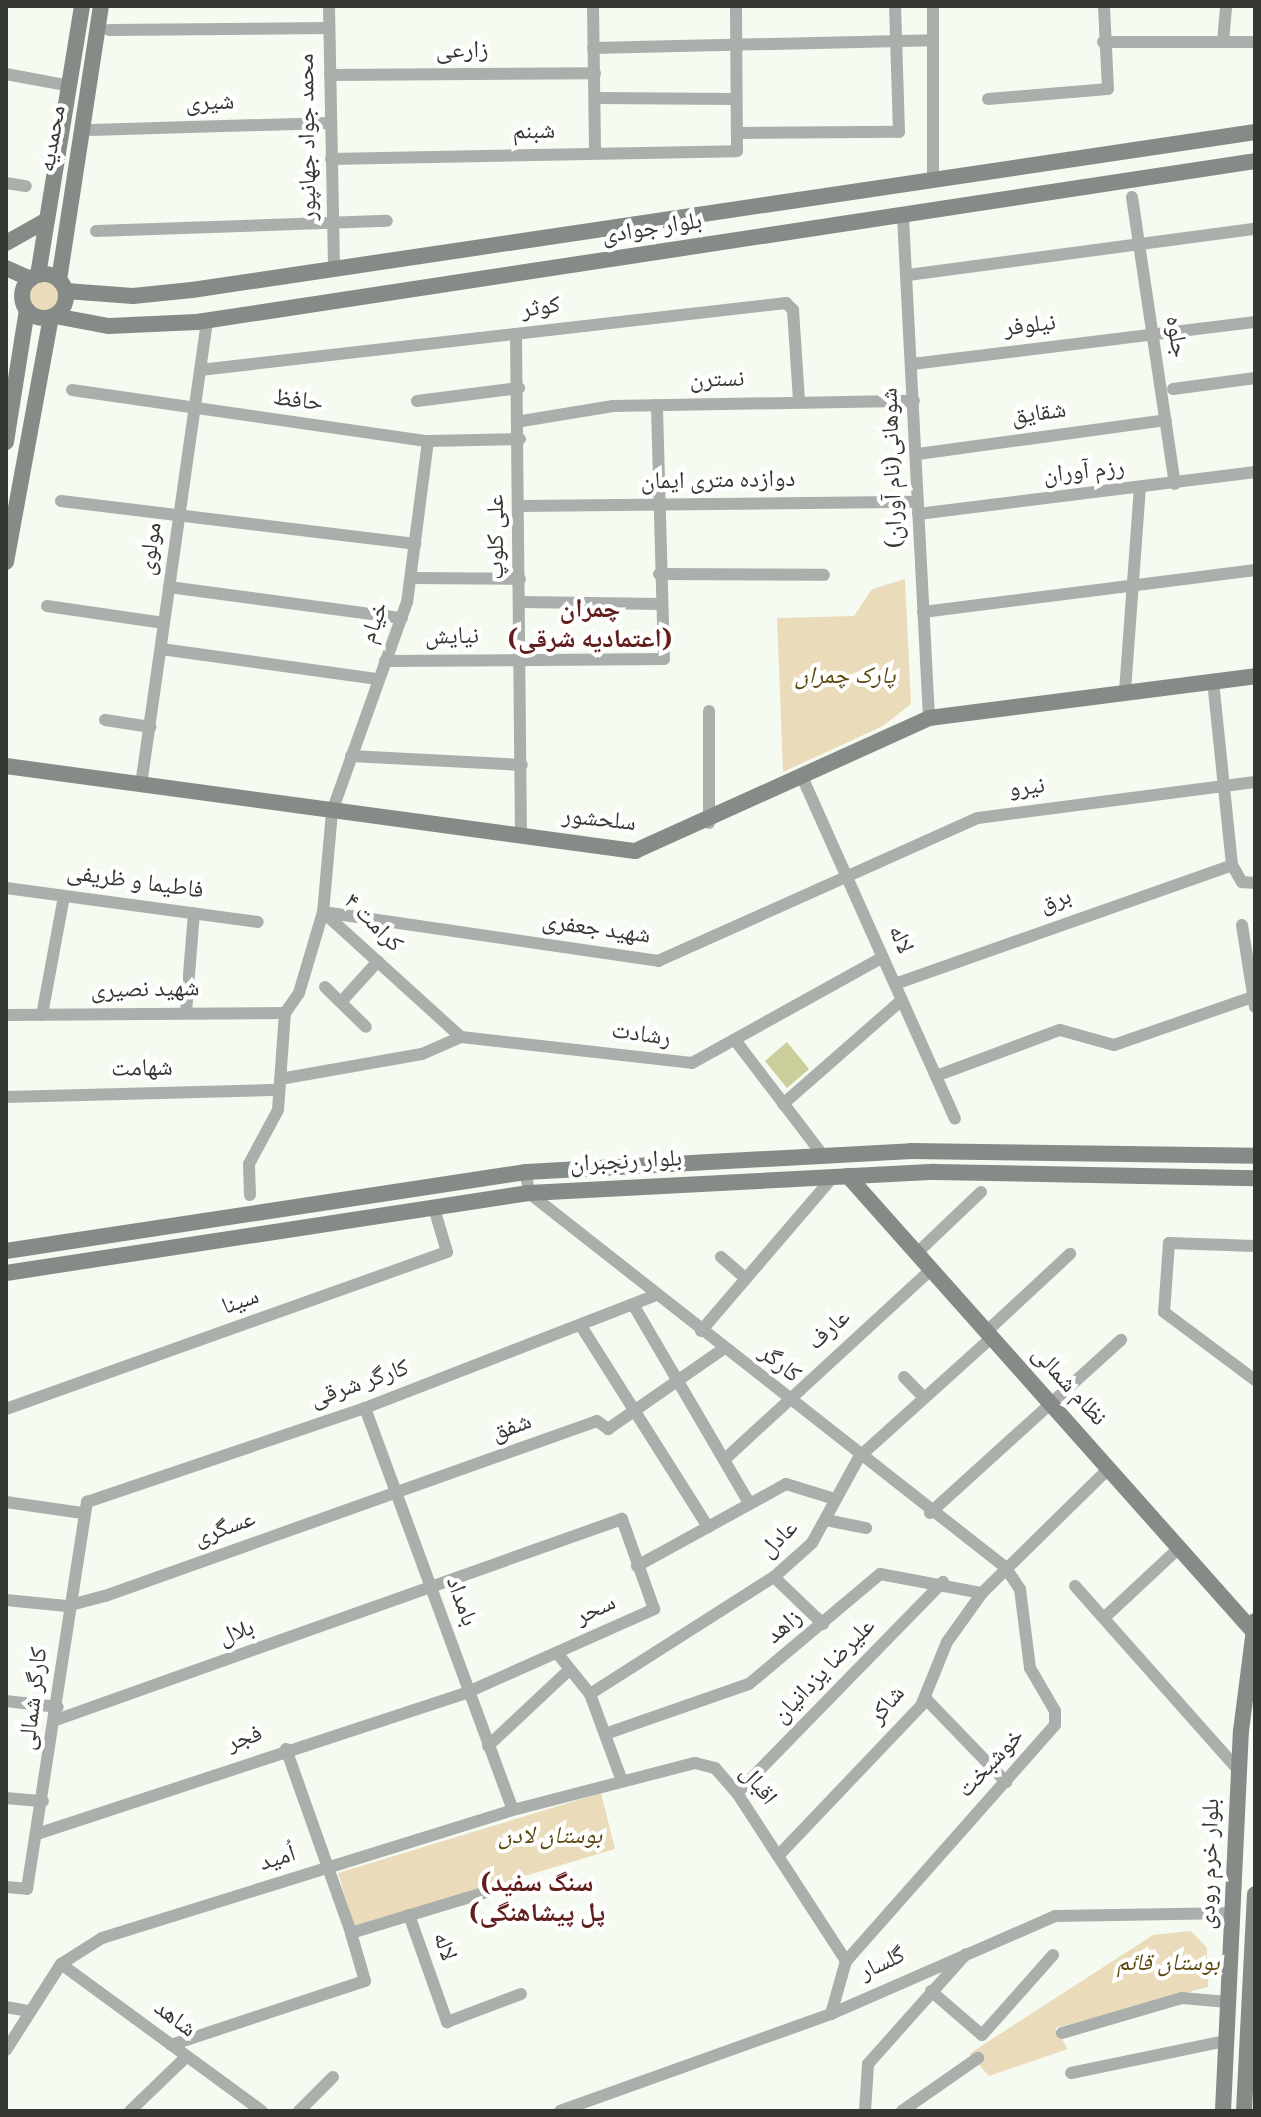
<!DOCTYPE html>
<meta charset="utf-8">
<style>
body{margin:0}
#map{position:relative;width:1261px;height:2117px;overflow:hidden;background:#f5fbf1;font-family:Georgia,"Noto Naskh Arabic",serif}
div>[style]{position:absolute}
[style*='--x']{left:calc(var(--x)*1px);top:calc(var(--y)*1px);width:calc(var(--w)*1px);rotate:calc(var(--a)*1deg)}
.green>*{inset:0;background:#eadcba}
.round{border-radius:50%}
.building>*{inset:0;background:#cbcd9b}
.street>*{height:12px;margin:-6px;padding:0 6px;transform-origin:6px;border-radius:6px;background:#abafac}
.secondary>*{height:16px;margin:-8px;padding:0 8px;transform-origin:8px;border-radius:8px;background:#858b87}
.secondary>.ring{margin:-8px;padding:0;box-sizing:content-box;background:none;border:16px solid #858b87;border-radius:50%}
span{translate:-50% -50%;white-space:nowrap;text-align:center;line-height:1.15;-webkit-text-stroke:8px #fff;paint-order:stroke}
.street-label{font-size:24px;color:#353733}
.park-label{font-size:24px;color:#5d490f;font-style:italic}
.neighbourhood-label{font-size:26px;color:#621d1d;font-weight:700}
.frame{position:absolute;inset:0;border:8px solid #353733;pointer-events:none}
</style>
<div id="map">
<div class="green">
<i class="round" style="left:26px;top:278px;width:36px;height:36px"></i>
<i style="clip-path:polygon(905px 579px,911px 704px,883px 726px,783px 772px,777px 618px,854px 616px,872px 589px)"></i>
<i style="clip-path:polygon(601px 1793px,615px 1849px,354px 1927px,338px 1873px)"></i>
<i style="clip-path:polygon(1191px 1931px,1207px 1948px,1208px 1987px,1055px 2028px,1068px 2049px,989px 2076px,969px 2054px,1153px 1935px)"></i>
</div>
<div class="building">
<i style="clip-path:polygon(787px 1042px,809px 1069px,787px 1088px,765px 1061px)"></i>
</div>
<div class="street">
<i style="--x:329;--y:6;--w:262;--a:88.9"></i>
<i style="--x:593;--y:6;--w:147;--a:89.2"></i>
<i style="--x:109;--y:30;--w:220;--a:-0.5"></i>
<i style="--x:1103;--y:42;--w:152;--a:0"></i>
<i style="--x:1223;--y:42;--w:36;--a:-85"></i>
<i style="--x:593;--y:48;--w:340;--a:-1.3"></i>
<i style="--x:6;--y:74;--w:65;--a:10.6"></i>
<i style="--x:330;--y:75;--w:265;--a:-0.4"></i>
<i style="--x:595;--y:98;--w:141;--a:0.4"></i>
<i style="--x:988;--y:99;--w:120;--a:-4.8"></i>
<i style="--x:1108;--y:89;--w:83;--a:-92.8"></i>
<i style="--x:91;--y:130;--w:239;--a:-1.7"></i>
<i style="--x:737;--y:133;--w:162;--a:-0.4"></i>
<i style="--x:899;--y:132;--w:126;--a:-91.8"></i>
<i style="--x:331;--y:159;--w:406;--a:-1.1"></i>
<i style="--x:737;--y:151;--w:145;--a:-90.4"></i>
<i style="--x:933;--y:177;--w:171;--a:-90"></i>
<i style="--x:6;--y:183;--w:20;--a:9"></i>
<i style="--x:1132;--y:197;--w:290;--a:81.5"></i>
<i style="--x:903;--y:217;--w:502;--a:87.03"></i>
<i style="--x:96;--y:231;--w:291;--a:-2"></i>
<i style="--x:908;--y:275;--w:350;--a:-7.6"></i>
<i style="--x:516;--y:335;--w:501;--a:89.43"></i>
<i style="--x:912;--y:364;--w:346;--a:-7"></i>
<i style="--x:200;--y:370;--w:590;--a:-6.52"></i>
<i style="--x:786;--y:303;--w:10;--a:45"></i>
<i style="--x:793;--y:310;--w:91;--a:86.2"></i>
<i style="--x:1173;--y:389;--w:83;--a:-7.6"></i>
<i style="--x:72;--y:390;--w:360;--a:8.2"></i>
<i style="--x:428;--y:441;--w:92;--a:-1.2"></i>
<i style="--x:417;--y:401;--w:103;--a:-7.3"></i>
<i style="--x:522;--y:421;--w:92;--a:-9.4"></i>
<i style="--x:613;--y:406;--w:301;--a:-1"></i>
<i style="--x:428;--y:441;--w:162;--a:97.4"></i>
<i style="--x:407;--y:602;--w:223;--a:109.7"></i>
<i style="--x:332;--y:812;--w:100;--a:95.1"></i>
<i style="--x:323;--y:912;--w:186;--a:42.2"></i>
<i style="--x:918;--y:454;--w:250;--a:-7.8"></i>
<i style="--x:61;--y:501;--w:357;--a:6.9"></i>
<i style="--x:520;--y:506;--w:398;--a:-0.6"></i>
<i style="--x:918;--y:514;--w:340;--a:-7.1"></i>
<i style="--x:659;--y:574;--w:165;--a:0.3"></i>
<i style="--x:412;--y:578;--w:108;--a:0.5"></i>
<i style="--x:169;--y:587;--w:235;--a:7.6"></i>
<i style="--x:520;--y:602;--w:141;--a:0.8"></i>
<i style="--x:47;--y:606;--w:118;--a:8.3"></i>
<i style="--x:923;--y:612;--w:335;--a:-7.2"></i>
<i style="--x:161;--y:649;--w:219;--a:7.9"></i>
<i style="--x:385;--y:661;--w:279;--a:-0.4"></i>
<i style="--x:664;--y:659;--w:254;--a:-91.6"></i>
<i style="--x:1213;--y:681;--w:185;--a:84.1"></i>
<i style="--x:1232;--y:865;--w:20;--a:60"></i>
<i style="--x:1242;--y:882;--w:13;--a:4"></i>
<i style="--x:1125;--y:691;--w:203;--a:-85.8"></i>
<i style="--x:709;--y:711;--w:112;--a:90"></i>
<i style="--x:105;--y:720;--w:46;--a:8.8"></i>
<i style="--x:351;--y:756;--w:171;--a:3"></i>
<i style="--x:803;--y:779;--w:372;--a:65.9"></i>
<i style="--x:141;--y:785;--w:470;--a:-81.9"></i>
<i style="--x:6;--y:888;--w:254;--a:7.7"></i>
<i style="--x:1242;--y:925;--w:83;--a:81"></i>
<i style="--x:895;--y:984;--w:357;--a:-19.4"></i>
<i style="--x:325;--y:987;--w:57;--a:44.3"></i>
<i style="--x:341;--y:1002;--w:55;--a:-47.9"></i>
<i style="--x:186;--y:1012;--w:99;--a:-85.4"></i>
<i style="--x:6;--y:1015;--w:279;--a:-0.4"></i>
<i style="--x:42;--y:1015;--w:121;--a:-79.5"></i>
<i style="--x:461;--y:1037;--w:232;--a:6.4"></i>
<i style="--x:692;--y:1063;--w:218;--a:-29"></i>
<i style="--x:735;--y:1040;--w:142;--a:52.7"></i>
<i style="--x:936;--y:1076;--w:132;--a:-20.4"></i>
<i style="--x:1060;--y:1030;--w:56;--a:15.5"></i>
<i style="--x:1114;--y:1045;--w:147;--a:-19.1"></i>
<i style="--x:280;--y:1079;--w:144;--a:-10"></i>
<i style="--x:422;--y:1054;--w:43;--a:-23.6"></i>
<i style="--x:6;--y:1097;--w:273;--a:-1.5"></i>
<i style="--x:783;--y:1104;--w:158;--a:-41.2"></i>
<i style="--x:526;--y:1172;--w:21;--a:82"></i>
<i style="--x:529;--y:1193;--w:605;--a:38.16"></i>
<i style="--x:1005;--y:1567;--w:27;--a:56"></i>
<i style="--x:1020;--y:1589;--w:80;--a:82.8"></i>
<i style="--x:1030;--y:1668;--w:50;--a:59.8"></i>
<i style="--x:1055;--y:1711;--w:14;--a:90"></i>
<i style="--x:1055;--y:1725;--w:315;--a:131.5"></i>
<i style="--x:250;--y:1195;--w:31;--a:-92"></i>
<i style="--x:249;--y:1164;--w:61;--a:-61.8"></i>
<i style="--x:278;--y:1110;--w:97;--a:-85.9"></i>
<i style="--x:285;--y:1013;--w:24;--a:-55"></i>
<i style="--x:299;--y:993;--w:84;--a:-73.5"></i>
<i style="--x:323;--y:912;--w:339;--a:8.3"></i>
<i style="--x:658;--y:961;--w:350;--a:-24.1"></i>
<i style="--x:978;--y:818;--w:279;--a:-7.4"></i>
<i style="--x:1255;--y:1246;--w:86;--a:-178"></i>
<i style="--x:1169;--y:1243;--w:69;--a:94.1"></i>
<i style="--x:1164;--y:1312;--w:114;--a:36.8"></i>
<i style="--x:918;--y:1252;--w:87;--a:-43.6"></i>
<i style="--x:721;--y:1257;--w:33;--a:41"></i>
<i style="--x:634;--y:1306;--w:228;--a:59.7"></i>
<i style="--x:581;--y:1326;--w:238;--a:57.7"></i>
<i style="--x:701;--y:1331;--w:204;--a:-49.4"></i>
<i style="--x:986;--y:1332;--w:115;--a:-42.9"></i>
<i style="--x:904;--y:1377;--w:28;--a:46"></i>
<i style="--x:365;--y:1408;--w:428;--a:69.8"></i>
<i style="--x:6;--y:1409;--w:468;--a:-19.6"></i>
<i style="--x:447;--y:1252;--w:46;--a:-106.5"></i>
<i style="--x:724;--y:1460;--w:282;--a:-42.6"></i>
<i style="--x:6;--y:1502;--w:77;--a:8.2"></i>
<i style="--x:930;--y:1513;--w:258;--a:-42.2"></i>
<i style="--x:826;--y:1520;--w:41;--a:11.3"></i>
<i style="--x:637;--y:1566;--w:170;--a:-28.8"></i>
<i style="--x:786;--y:1484;--w:51;--a:17"></i>
<i style="--x:774;--y:1577;--w:68;--a:43.8"></i>
<i style="--x:1075;--y:1586;--w:247;--a:48.4"></i>
<i style="--x:6;--y:1600;--w:61;--a:5.6"></i>
<i style="--x:67;--y:1606;--w:39;--a:-15"></i>
<i style="--x:105;--y:1596;--w:522;--a:-19.58"></i>
<i style="--x:597;--y:1421;--w:14;--a:36"></i>
<i style="--x:608;--y:1429;--w:140;--a:-34.8"></i>
<i style="--x:1105;--y:1617;--w:101;--a:-43"></i>
<i style="--x:557;--y:1653;--w:53;--a:51.2"></i>
<i style="--x:590;--y:1694;--w:93;--a:69.8"></i>
<i style="--x:590;--y:1694;--w:218;--a:-32.5"></i>
<i style="--x:774;--y:1577;--w:51;--a:-41.8"></i>
<i style="--x:812;--y:1543;--w:98;--a:-61.3"></i>
<i style="--x:859;--y:1457;--w:178;--a:-42"></i>
<i style="--x:925;--y:1698;--w:117;--a:46"></i>
<i style="--x:6;--y:1701;--w:52;--a:6.6"></i>
<i style="--x:608;--y:1733;--w:149;--a:-19.2"></i>
<i style="--x:749;--y:1684;--w:171;--a:-40"></i>
<i style="--x:880;--y:1574;--w:104;--a:10.6"></i>
<i style="--x:488;--y:1746;--w:111;--a:-43.2"></i>
<i style="--x:286;--y:1749;--w:195;--a:70.5"></i>
<i style="--x:737;--y:1793;--w:295;--a:-45.7"></i>
<i style="--x:6;--y:1798;--w:37;--a:5"></i>
<i style="--x:37;--y:1834;--w:454;--a:-18.2"></i>
<i style="--x:468;--y:1692;--w:204;--a:-24"></i>
<i style="--x:654;--y:1609;--w:96;--a:-109.6"></i>
<i style="--x:622;--y:1519;--w:601;--a:160.45"></i>
<i style="--x:778;--y:1856;--w:207;--a:-46.4"></i>
<i style="--x:921;--y:1706;--w:69;--a:-67.9"></i>
<i style="--x:947;--y:1642;--w:60;--a:-54.5"></i>
<i style="--x:982;--y:1593;--w:178;--a:-44.5"></i>
<i style="--x:6;--y:1887;--w:21;--a:5"></i>
<i style="--x:27;--y:1889;--w:392;--a:-81.2"></i>
<i style="--x:87;--y:1502;--w:293;--a:-18.7"></i>
<i style="--x:365;--y:1408;--w:312;--a:-21.2"></i>
<i style="--x:409;--y:1915;--w:114;--a:70.4"></i>
<i style="--x:447;--y:2022;--w:79;--a:-20.7"></i>
<i style="--x:61;--y:1964;--w:249;--a:36.2"></i>
<i style="--x:931;--y:1991;--w:67;--a:40.8"></i>
<i style="--x:982;--y:2035;--w:107;--a:-48.4"></i>
<i style="--x:6;--y:2007;--w:22;--a:10"></i>
<i style="--x:1062;--y:2033;--w:125;--a:-16.3"></i>
<i style="--x:1182;--y:1998;--w:46;--a:5"></i>
<i style="--x:171;--y:2045;--w:204;--a:-18.3"></i>
<i style="--x:365;--y:1981;--w:50;--a:-106.3"></i>
<i style="--x:351;--y:1933;--w:145;--a:-16.8"></i>
<i style="--x:6;--y:2050;--w:102;--a:-57.4"></i>
<i style="--x:61;--y:1964;--w:49;--a:-32.4"></i>
<i style="--x:102;--y:1938;--w:430;--a:-17.3"></i>
<i style="--x:513;--y:1810;--w:188;--a:-14.5"></i>
<i style="--x:695;--y:1763;--w:21;--a:14"></i>
<i style="--x:715;--y:1768;--w:33;--a:49"></i>
<i style="--x:737;--y:1793;--w:200;--a:57"></i>
<i style="--x:846;--y:1961;--w:55;--a:105.8"></i>
<i style="--x:1071;--y:2073;--w:158;--a:-11.7"></i>
<i style="--x:130;--y:2111;--w:78;--a:-44"></i>
<i style="--x:299;--y:2111;--w:48;--a:-45"></i>
<i style="--x:560;--y:2111;--w:288;--a:-19.7"></i>
<i style="--x:831;--y:2014;--w:244;--a:-23.6"></i>
<i style="--x:1055;--y:1916;--w:178;--a:-1"></i>
<i style="--x:865;--y:2111;--w:47;--a:-86.3"></i>
<i style="--x:868;--y:2064;--w:147;--a:-48.3"></i>
<i style="--x:902;--y:2111;--w:93;--a:-34.9"></i>
</div>
<div class="secondary">
<i style="--x:6;--y:243;--w:47;--a:-29.3"></i>
<i style="--x:6;--y:268;--w:27;--a:24"></i>
<i class="ring" style="left:22px;top:274px;width:28px;height:28px"></i>
<i style="--x:38;--y:275;--w:273;--a:-80.7"></i>
<i style="--x:59;--y:280;--w:277;--a:-81.3"></i>
<i style="--x:66;--y:291;--w:67;--a:4.3"></i>
<i style="--x:133;--y:296;--w:59;--a:-5.8"></i>
<i style="--x:192;--y:290;--w:1075;--a:-8.45"></i>
<i style="--x:55;--y:316;--w:55;--a:10.5"></i>
<i style="--x:109;--y:326;--w:88;--a:-2.6"></i>
<i style="--x:197;--y:322;--w:1070;--a:-8.65"></i>
<i style="--x:6;--y:442;--w:134;--a:-81"></i>
<i style="--x:6;--y:562;--w:249;--a:-79.6"></i>
<i style="--x:6;--y:766;--w:635;--a:7.7"></i>
<i style="--x:635;--y:851;--w:323;--a:-24.3"></i>
<i style="--x:929;--y:718;--w:329;--a:-7.3"></i>
<i style="--x:848;--y:1176;--w:608;--a:48.34"></i>
<i style="--x:6;--y:1251;--w:526;--a:-8.64"></i>
<i style="--x:526;--y:1172;--w:386;--a:-3.1"></i>
<i style="--x:911;--y:1151;--w:344;--a:0.8"></i>
<i style="--x:6;--y:1273;--w:529;--a:-8.7"></i>
<i style="--x:529;--y:1193;--w:406;--a:-3"></i>
<i style="--x:934;--y:1172;--w:321;--a:1.1"></i>
<i style="--x:1223;--y:2111;--w:380;--a:-87.3"></i>
<i style="--x:1241;--y:1731;--w:111;--a:-82.7"></i>
<i style="--x:1244;--y:2111;--w:217;--a:-87.1"></i>
</div>
<div class="street-label">
<span style="left:462px;top:52px;rotate:-1deg">زارعی</span>
<span style="left:210px;top:104px;rotate:-2deg">شیری</span>
<span style="left:534px;top:133px;rotate:-1deg">شبنم</span>
<span style="left:309px;top:137px;rotate:-91deg">محمد جواد جهانپور</span>
<span style="left:54px;top:139px;rotate:-80deg">محمدیه</span>
<span style="left:652px;top:230px;rotate:-9deg">بلوار جوادی</span>
<span style="left:541px;top:309px;rotate:-8deg">کوثر</span>
<span style="left:1030px;top:327px;rotate:-7deg">نیلوفر</span>
<span style="left:1175px;top:337px;rotate:81deg">جلوه</span>
<span style="left:717px;top:381px;rotate:-1deg">نسترن</span>
<span style="left:298px;top:402px;rotate:7deg">حافظ</span>
<span style="left:1039px;top:415px;rotate:-8deg">شقایق</span>
<span style="left:894px;top:468px;rotate:-92deg">شوهانی(نام آوران)</span>
<span style="left:1084px;top:473px;rotate:-6deg">رزم آوران</span>
<span style="left:718px;top:482px;rotate:-1deg">دوازده متری ایمان</span>
<span style="left:498px;top:537px;rotate:-90deg">علی کلوپ</span>
<span style="left:152px;top:549px;rotate:-82deg">مولوی</span>
<span style="left:376px;top:623px;rotate:-70deg">خیام</span>
<span style="left:452px;top:638px;rotate:-1deg">نیایش</span>
<span style="left:1027px;top:789px;rotate:-7deg">نیرو</span>
<span style="left:599px;top:821px;rotate:6deg">سلحشور</span>
<span style="left:135px;top:883px;rotate:8deg">فاطیما و ظریفی</span>
<span style="left:1056px;top:902px;rotate:-19deg">برق</span>
<span style="left:372px;top:924px;rotate:45deg">کرامت ۴</span>
<span style="left:596px;top:930px;rotate:8deg">شهید جعفری</span>
<span style="left:899px;top:940px;rotate:66deg">لاله</span>
<span style="left:145px;top:991px;rotate:-1deg">شهید نصیری</span>
<span style="left:641px;top:1036px;rotate:8deg">رشادت</span>
<span style="left:142px;top:1070px;rotate:-1deg">شهامت</span>
<span style="left:626px;top:1163px;rotate:-3deg">بلوار رنجبران</span>
<span style="left:241px;top:1303px;rotate:-20deg">سینا</span>
<span style="left:830px;top:1331px;rotate:-42deg">عارف</span>
<span style="left:779px;top:1365px;rotate:39deg">کارگر</span>
<span style="left:360px;top:1385px;rotate:-19deg">کارگر شرقی</span>
<span style="left:1068px;top:1387px;rotate:48deg">نظام شمالی</span>
<span style="left:512px;top:1429px;rotate:-20deg">شفق</span>
<span style="left:225px;top:1530px;rotate:-20deg">عسگری</span>
<span style="left:780px;top:1540px;rotate:-44deg">عادل</span>
<span style="left:460px;top:1602px;rotate:70deg">بامداد</span>
<span style="left:596px;top:1611px;rotate:-25deg">سحر</span>
<span style="left:785px;top:1628px;rotate:-41deg">زاهد</span>
<span style="left:237px;top:1634px;rotate:-19deg">بلال</span>
<span style="left:825px;top:1672px;rotate:-46deg">علیرضا یزدانیان</span>
<span style="left:35px;top:1699px;rotate:-83deg">کارگر شمالی</span>
<span style="left:888px;top:1706px;rotate:-50deg">شاکر</span>
<span style="left:245px;top:1740px;rotate:-19deg">فجر</span>
<span style="left:992px;top:1764px;rotate:-47deg">خوشبخت</span>
<span style="left:757px;top:1786px;rotate:52deg">اقبال</span>
<span style="left:278px;top:1860px;rotate:-17deg">اُمید</span>
<span style="left:1211px;top:1864px;rotate:-88deg">بلوار خرم رودی</span>
<span style="left:443px;top:1947px;rotate:71deg">لاله</span>
<span style="left:883px;top:1965px;rotate:-25deg">گلسار</span>
<span style="left:174px;top:2020px;rotate:37deg">شاهد</span>
</div>
<div class="park-label">
<span style="left:845px;top:678px">پارک چمران</span>
<span style="left:550px;top:1838px">بوستان لادن</span>
<span style="left:1168px;top:1965px">بوستان قائم</span>
</div>
<div class="neighbourhood-label">
<span style="left:590px;top:627px">چمران<br>(اعتمادیه شرقی)</span>
<span style="left:537px;top:1901px">(سنگ سفید<br>(پل پیشاهنگی</span>
</div>
<div class="frame"></div>
</div>
